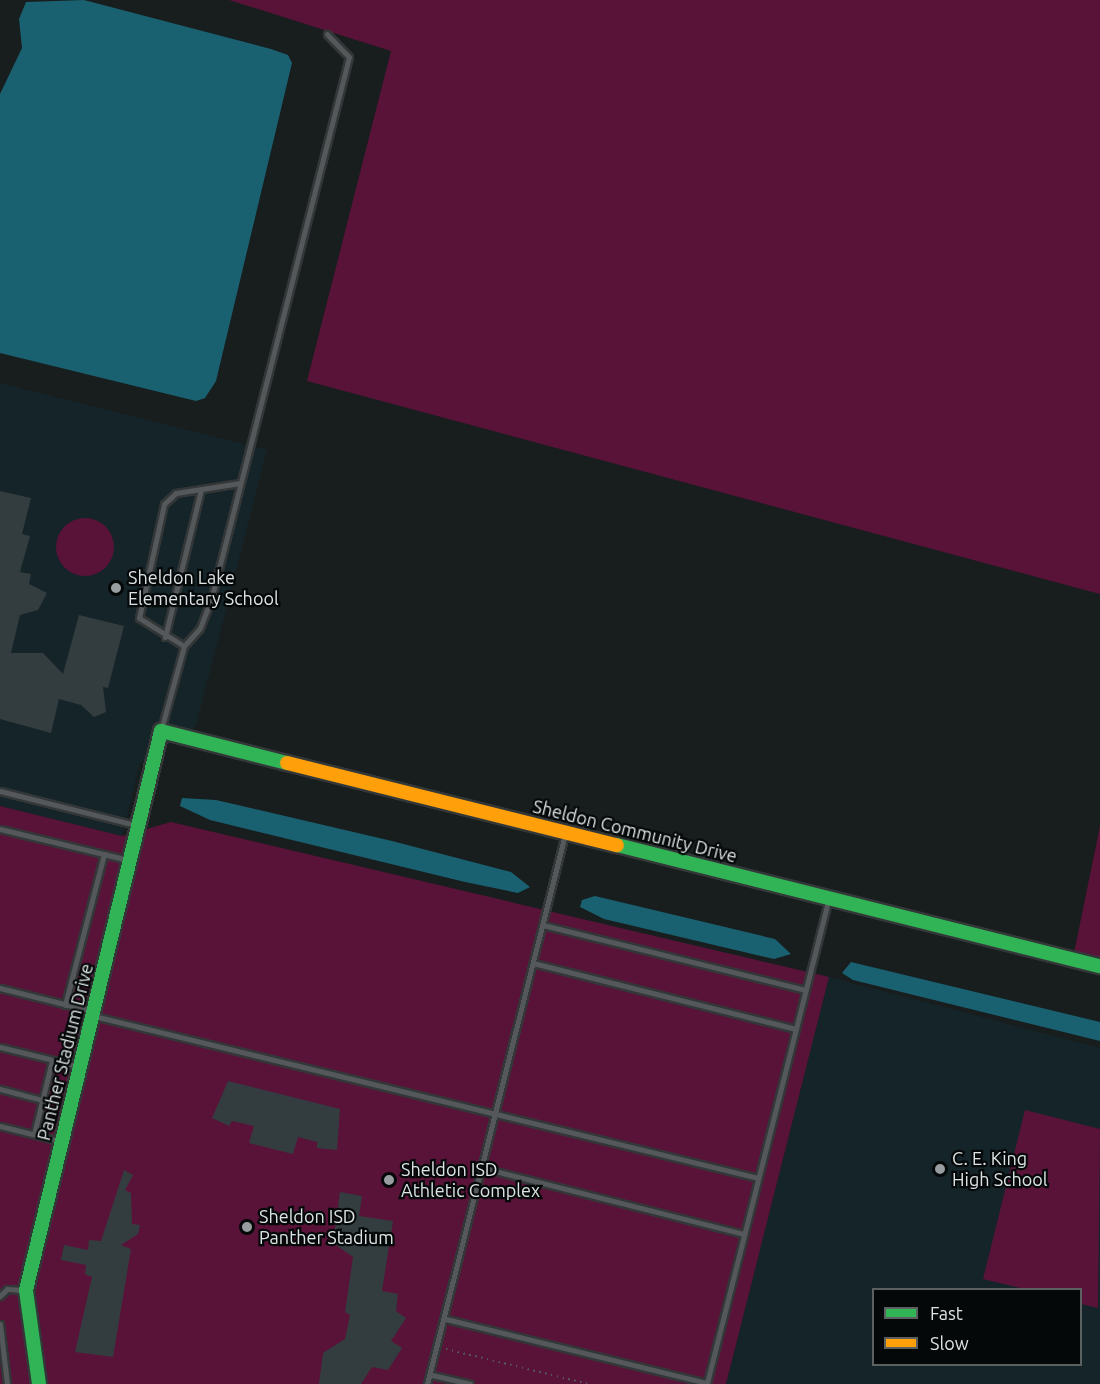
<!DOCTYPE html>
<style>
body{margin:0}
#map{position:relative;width:1100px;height:1384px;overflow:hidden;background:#181d1e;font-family:Ubuntu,sans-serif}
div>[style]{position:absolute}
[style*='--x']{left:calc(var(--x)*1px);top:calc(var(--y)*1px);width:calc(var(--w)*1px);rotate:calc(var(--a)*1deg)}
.built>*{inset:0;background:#152428}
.green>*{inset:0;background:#591339}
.round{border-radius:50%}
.water>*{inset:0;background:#196070}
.building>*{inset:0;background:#333d3f}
.path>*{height:2px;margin-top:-1px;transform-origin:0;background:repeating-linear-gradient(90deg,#56585a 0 1.5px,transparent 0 6px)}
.roads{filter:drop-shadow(2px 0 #333738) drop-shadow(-2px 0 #333738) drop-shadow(0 2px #333738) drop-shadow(0 -2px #333738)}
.lane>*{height:5px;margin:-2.5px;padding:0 2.5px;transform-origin:2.5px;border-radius:2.5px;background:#55585a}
.fast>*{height:14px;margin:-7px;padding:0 7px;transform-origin:7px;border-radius:7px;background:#30b455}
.slow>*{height:14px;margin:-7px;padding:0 7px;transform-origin:7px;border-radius:7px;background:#ff9f0a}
.dots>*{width:16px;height:16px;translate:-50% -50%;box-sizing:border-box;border:3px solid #050808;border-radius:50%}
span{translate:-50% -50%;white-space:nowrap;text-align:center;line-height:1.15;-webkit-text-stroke:4.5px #050808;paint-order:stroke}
.poi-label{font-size:18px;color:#dde3e4}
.left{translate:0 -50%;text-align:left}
.street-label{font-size:18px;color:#dde3e4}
.legend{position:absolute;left:872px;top:1288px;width:210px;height:78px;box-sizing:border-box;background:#050808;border:2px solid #5b6060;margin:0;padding:8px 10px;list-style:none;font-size:18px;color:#dde3e4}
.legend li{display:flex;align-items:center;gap:12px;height:30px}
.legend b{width:30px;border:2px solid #5b6060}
</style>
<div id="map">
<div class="built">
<i style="clip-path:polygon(0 383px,267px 450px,196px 726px,140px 763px,122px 836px,0 806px)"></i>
<i style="clip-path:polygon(evenodd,829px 977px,1100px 1048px,1100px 1384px,726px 1384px,829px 977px,874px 1290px,1080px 1290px,1080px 1364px,874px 1364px,874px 1290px)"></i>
</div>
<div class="green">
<i style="clip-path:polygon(229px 0,1100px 0,1100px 594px,307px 381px,391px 51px)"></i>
<i class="round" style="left:56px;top:518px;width:58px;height:58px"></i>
<i style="clip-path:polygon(0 806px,122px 836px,171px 822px,829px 977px,726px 1384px,0 1384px)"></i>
<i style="clip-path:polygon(1100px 826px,1100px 960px,1074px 953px)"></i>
<i style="clip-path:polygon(1025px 1110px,1100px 1129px,1098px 1308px,1081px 1304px,1080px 1290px,1024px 1289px,983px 1279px)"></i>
</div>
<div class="water">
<i style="clip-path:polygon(84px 0,271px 49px,288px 55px,292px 63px,216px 381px,205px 398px,196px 401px,0 353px,0 94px,22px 48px,19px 19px,26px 2px)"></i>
<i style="clip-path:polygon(182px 798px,216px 800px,392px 841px,511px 872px,530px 887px,518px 893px,465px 882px,210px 820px,180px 806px)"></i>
<i style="clip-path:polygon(595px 896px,775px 939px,791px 954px,774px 959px,604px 919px,580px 907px,582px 900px)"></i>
<i style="clip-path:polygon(851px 962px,1100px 1022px,1100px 1041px,853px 980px,842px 973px)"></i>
</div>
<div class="building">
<i style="clip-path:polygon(0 491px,31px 498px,22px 534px,30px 536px,20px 572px,31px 574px,29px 584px,47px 593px,38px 610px,20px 615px,11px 653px,43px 653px,63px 674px,79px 615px,124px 626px,108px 688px,103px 687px,106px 712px,94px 717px,81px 705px,59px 699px,51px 733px,0 719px)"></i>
<i style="clip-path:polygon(228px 1081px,340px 1109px,337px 1150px,317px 1148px,317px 1142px,298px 1137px,293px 1154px,249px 1143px,254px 1126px,232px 1121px,229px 1126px,212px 1118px)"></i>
<i style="clip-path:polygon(124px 1170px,133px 1175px,125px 1190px,131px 1193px,132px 1224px,140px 1225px,138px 1234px,121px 1245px,131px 1249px,113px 1357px,75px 1352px,92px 1277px,85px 1274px,86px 1265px,61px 1260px,64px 1245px,88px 1250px,89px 1240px,101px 1241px)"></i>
<i style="clip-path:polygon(340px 1192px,362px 1196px,359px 1216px,393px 1221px,382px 1291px,398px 1294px,396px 1311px,406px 1318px,391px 1341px,402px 1348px,388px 1370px,372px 1367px,361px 1384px,319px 1384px,323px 1353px,345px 1339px,350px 1315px,345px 1312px,353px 1257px,333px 1243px)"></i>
</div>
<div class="path">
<i style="--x:446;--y:1349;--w:147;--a:13.8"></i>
</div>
<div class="roads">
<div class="lane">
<i style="--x:165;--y:637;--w:152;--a:-76.3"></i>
<i style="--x:184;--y:646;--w:53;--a:-148.1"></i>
<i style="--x:139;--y:618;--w:117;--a:-77.6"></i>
<i style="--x:164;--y:504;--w:16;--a:-43"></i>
<i style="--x:176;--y:493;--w:65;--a:-8.9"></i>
<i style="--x:161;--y:730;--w:87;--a:-74.7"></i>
<i style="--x:184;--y:646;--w:24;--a:-48"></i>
<i style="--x:200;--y:628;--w:30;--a:-69"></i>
<i style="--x:211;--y:600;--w:560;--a:-75.74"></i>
<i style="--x:349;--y:57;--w:32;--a:-134"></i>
<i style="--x:0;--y:791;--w:139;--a:14.1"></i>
<i style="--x:0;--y:829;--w:132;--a:13.6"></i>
<i style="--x:543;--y:925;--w:270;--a:13.9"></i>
<i style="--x:533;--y:963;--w:270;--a:14.1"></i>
<i style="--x:0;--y:988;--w:95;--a:14"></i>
<i style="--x:65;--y:1005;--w:156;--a:-75.5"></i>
<i style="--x:94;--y:1016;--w:683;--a:13.71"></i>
<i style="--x:0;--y:1047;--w:80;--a:13.7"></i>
<i style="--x:0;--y:1089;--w:43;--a:14.7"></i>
<i style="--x:0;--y:1126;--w:62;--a:14"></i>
<i style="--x:34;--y:1134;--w:76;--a:-76.3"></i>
<i style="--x:483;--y:1168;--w:269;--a:14.2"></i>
<i style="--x:0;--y:1296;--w:10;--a:-45"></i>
<i style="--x:7;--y:1289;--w:16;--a:4"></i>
<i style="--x:446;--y:1319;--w:269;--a:13.8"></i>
<i style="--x:707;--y:1383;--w:498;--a:-75.9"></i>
<i style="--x:0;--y:1324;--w:60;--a:83.3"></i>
<i style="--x:432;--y:1375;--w:39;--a:13"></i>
<i style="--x:427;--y:1384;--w:567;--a:-75.91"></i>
</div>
<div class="fast">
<i style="--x:617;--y:845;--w:498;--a:14.1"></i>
<i style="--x:39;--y:1384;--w:95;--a:-97.9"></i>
<i style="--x:26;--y:1290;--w:575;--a:-76.42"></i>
<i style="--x:161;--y:731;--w:130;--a:14.3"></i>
</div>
<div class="slow">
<i style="--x:287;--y:763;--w:340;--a:14"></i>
</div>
</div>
<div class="dots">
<i style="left:116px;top:588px;background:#989e9f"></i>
<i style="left:940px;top:1169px;background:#989e9f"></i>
<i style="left:389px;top:1180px;background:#989e9f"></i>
<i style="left:247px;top:1227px;background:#989e9f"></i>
</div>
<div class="poi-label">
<span class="left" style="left:128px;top:588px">Sheldon Lake<br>Elementary School</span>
<span class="left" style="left:952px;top:1169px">C. E. King<br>High School</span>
<span class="left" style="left:401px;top:1180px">Sheldon ISD<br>Athletic Complex</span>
<span class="left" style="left:259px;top:1227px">Sheldon ISD<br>Panther Stadium</span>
</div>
<div class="street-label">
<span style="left:635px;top:831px;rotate:14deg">Sheldon Community Drive</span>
<span style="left:65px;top:1052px;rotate:-76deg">Panther Stadium Drive</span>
</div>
<ul class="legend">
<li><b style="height:8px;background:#30b455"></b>Fast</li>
<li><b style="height:8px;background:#ff9f0a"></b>Slow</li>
</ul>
</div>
